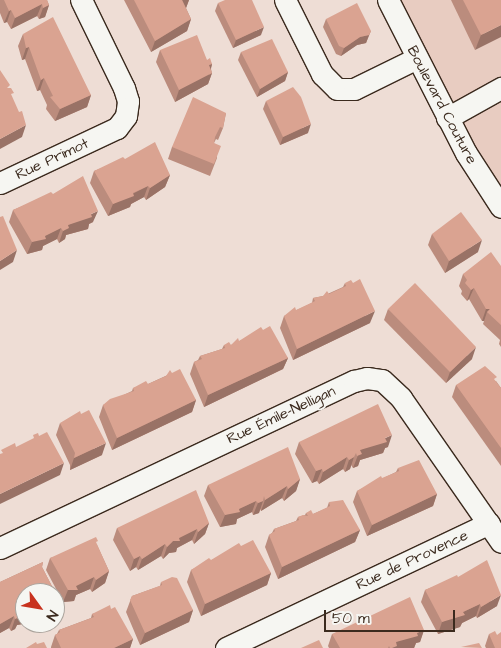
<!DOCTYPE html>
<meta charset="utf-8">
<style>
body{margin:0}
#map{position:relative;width:501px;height:648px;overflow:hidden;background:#eeddd5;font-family:"Architects Daughter",sans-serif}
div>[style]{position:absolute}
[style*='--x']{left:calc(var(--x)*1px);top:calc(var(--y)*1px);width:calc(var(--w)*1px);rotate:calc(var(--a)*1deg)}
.built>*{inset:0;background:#e8ccc1}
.roads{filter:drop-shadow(1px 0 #3b2a1e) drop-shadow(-1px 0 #3b2a1e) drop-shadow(0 1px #3b2a1e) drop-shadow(0 -1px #3b2a1e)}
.minor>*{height:21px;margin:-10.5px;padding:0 10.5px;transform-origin:10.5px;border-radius:10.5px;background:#f6f6f2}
.wall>*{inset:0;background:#bb8c7d}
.shaded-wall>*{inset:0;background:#997266}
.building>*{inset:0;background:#daa391}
span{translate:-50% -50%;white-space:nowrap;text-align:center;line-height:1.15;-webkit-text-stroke:4px #f6f6f2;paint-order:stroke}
.street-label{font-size:15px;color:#3b2a1e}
.north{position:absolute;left:15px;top:583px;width:50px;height:50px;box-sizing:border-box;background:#f6f6f2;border:1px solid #aba49d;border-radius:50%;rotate:122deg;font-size:14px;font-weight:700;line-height:20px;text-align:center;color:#3b2a1e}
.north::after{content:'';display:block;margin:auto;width:18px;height:22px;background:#c8321e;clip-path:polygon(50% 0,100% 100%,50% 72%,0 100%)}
.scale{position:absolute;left:324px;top:610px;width:131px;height:22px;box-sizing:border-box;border:2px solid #3b2a1e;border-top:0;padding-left:6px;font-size:15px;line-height:18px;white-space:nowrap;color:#3b2a1e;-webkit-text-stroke:4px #f6f6f2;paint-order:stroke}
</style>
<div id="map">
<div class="built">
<i style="clip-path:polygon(389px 0,501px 0,501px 192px,447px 118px)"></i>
</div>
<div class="roads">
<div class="minor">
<i style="--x:285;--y:0;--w:83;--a:63.4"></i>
<i style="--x:322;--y:74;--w:21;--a:45"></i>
<i style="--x:337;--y:89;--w:17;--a:0"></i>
<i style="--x:354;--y:89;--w:70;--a:-26.2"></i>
<i style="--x:388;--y:0;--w:172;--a:63"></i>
<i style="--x:466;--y:153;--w:64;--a:57.1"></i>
<i style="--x:447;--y:118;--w:62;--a:-29.1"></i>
<i style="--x:0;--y:183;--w:129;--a:-25.2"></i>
<i style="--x:117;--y:128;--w:15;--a:-53"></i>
<i style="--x:126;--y:116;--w:15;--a:-82"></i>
<i style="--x:128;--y:101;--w:14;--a:-107"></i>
<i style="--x:124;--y:88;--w:98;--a:-116"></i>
<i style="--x:0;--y:548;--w:391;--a:-25.3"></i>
<i style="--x:354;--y:381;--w:13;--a:-13"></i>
<i style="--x:367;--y:378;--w:15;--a:8"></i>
<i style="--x:382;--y:380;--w:26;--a:43"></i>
<i style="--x:401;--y:398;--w:175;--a:55.2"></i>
<i style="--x:226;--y:648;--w:291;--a:-25.4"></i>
</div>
</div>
<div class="wall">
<i style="clip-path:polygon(0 0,47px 0,49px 5px,45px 17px,39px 19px,37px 16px,11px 29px,7px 22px,4px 23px,0 13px)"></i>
<i style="clip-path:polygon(124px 0,189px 0,186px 8px,191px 19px,187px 31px,151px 52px)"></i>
<i style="clip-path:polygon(451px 0,501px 0,475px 50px)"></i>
<i style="clip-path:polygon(218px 3px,261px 35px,233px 48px,215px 11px)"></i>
<i style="clip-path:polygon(326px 19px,371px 31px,366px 43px,357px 45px,341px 56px,336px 54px,323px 27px)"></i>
<i style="clip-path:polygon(23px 34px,91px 95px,87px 107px,55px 121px,46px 109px,47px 105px,40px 90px,37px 91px,25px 59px,22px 60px,18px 46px)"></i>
<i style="clip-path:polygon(160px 50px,207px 60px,212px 64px,211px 69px,212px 73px,208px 84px,175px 102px,156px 62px)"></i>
<i style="clip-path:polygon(241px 52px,288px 72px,285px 81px,257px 97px,238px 60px)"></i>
<i style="clip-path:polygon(266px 101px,308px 133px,280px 145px,263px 109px)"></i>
<i style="clip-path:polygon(226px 113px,223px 128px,218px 140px,216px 139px,214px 143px,217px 158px,210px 176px,168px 159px,172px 147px)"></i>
<i style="clip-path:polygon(125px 159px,170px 175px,165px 187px,146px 200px,144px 197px,131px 204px,130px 207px,108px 216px,90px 183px,94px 171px)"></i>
<i style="clip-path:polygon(53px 194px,93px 222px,89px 224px,88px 229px,66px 235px,65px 239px,59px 243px,57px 239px,43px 246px,42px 250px,27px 254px,9px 222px,13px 210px)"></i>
<i style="clip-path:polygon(432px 234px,478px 252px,445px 273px,428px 245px)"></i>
<i style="clip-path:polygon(501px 266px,501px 347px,499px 344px,500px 340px,483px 324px,484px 321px,482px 321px,469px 299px,467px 301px,461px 294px,462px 291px,459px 286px,463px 274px)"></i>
<i style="clip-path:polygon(345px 283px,370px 323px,293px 360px,280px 328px,284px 316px,312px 303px,313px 298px,323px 296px,343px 287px)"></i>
<i style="clip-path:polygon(388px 309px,472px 359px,446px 383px,384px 320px)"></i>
<i style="clip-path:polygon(263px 330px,288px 358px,283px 369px,204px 407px,190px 374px,194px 362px,198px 360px,200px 356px,222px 349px,224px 345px,231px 345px)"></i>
<i style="clip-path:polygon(172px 373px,196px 400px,192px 412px,112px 450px,99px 417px,103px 405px,132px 391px,133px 388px,148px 384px)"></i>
<i style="clip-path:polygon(496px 381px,501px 388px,501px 466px,452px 397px,456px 385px)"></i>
<i style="clip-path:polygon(60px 423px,102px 455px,70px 470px,70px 465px,56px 435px)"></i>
<i style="clip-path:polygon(299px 442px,388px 447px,385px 448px,383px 453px,360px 460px,358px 466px,353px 468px,351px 465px,350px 469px,345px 472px,343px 469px,319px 484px,317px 481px,312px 483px,295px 454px)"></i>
<i style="clip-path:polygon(398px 468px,437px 494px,433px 506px,367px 536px,353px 502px,357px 491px,396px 472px)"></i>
<i style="clip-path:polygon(300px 479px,296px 491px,284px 501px,282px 498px,261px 511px,260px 509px,259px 513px,253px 515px,252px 512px,237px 519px,236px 524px,220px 527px,204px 496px,208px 485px)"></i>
<i style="clip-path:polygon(329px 502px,360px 530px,355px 542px,278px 579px,265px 547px,269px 535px,272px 533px,274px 529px,296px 521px,298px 517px,305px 515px,306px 513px,313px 514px,327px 508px)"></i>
<i style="clip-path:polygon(209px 523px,205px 534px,194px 544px,192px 540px,177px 548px,176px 552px,169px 553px,163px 559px,161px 556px,138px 570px,136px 567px,130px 571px,113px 540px,117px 528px)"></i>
<i style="clip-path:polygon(97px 545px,109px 571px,105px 583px,92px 592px,90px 589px,76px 595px,74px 601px,63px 602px,46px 570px,50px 558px)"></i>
<i style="clip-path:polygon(241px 546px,271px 573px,267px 585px,201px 616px,187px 582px,191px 570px)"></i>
<i style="clip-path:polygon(43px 562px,42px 567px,56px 594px,55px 596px,55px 593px,25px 593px,25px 620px,23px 624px,17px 625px,15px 629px,11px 631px,9px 628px,0 633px,0 582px)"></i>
<i style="clip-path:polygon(458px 577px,497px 606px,477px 618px,476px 616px,462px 623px,460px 627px,438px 634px,421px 602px,425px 590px)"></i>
<i style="clip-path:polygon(161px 582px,193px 610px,189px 622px,140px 645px,126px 612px,132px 596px,160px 586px)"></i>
<i style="clip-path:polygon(111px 609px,133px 639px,130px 648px,51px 648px,51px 647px,55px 635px,57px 634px,59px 630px,91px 618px,92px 614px)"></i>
<i style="clip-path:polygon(424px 630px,420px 642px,416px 643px,414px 648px,329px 648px,328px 646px,332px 634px)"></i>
<i style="clip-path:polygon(489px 634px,497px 635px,501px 648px,486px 648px,485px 646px)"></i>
</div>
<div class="shaded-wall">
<i style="clip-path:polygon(182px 0,189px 0,186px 8px)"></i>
<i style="clip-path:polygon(42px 4px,37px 16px,11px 29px,15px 18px)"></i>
<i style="clip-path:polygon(49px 5px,45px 17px,39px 19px,43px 8px)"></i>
<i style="clip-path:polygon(11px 10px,7px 22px,4px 23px,9px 11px)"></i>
<i style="clip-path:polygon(191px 19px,187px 31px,151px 52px,155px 41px)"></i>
<i style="clip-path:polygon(501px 25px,501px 37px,475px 50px,481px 35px)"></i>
<i style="clip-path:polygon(264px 27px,261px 35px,233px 48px,236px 40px)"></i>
<i style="clip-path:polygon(369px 35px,366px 43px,357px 45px,341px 56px,344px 48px,360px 37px)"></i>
<i style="clip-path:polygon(29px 47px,25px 59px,22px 60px,26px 48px)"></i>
<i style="clip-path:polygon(212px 64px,209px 75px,212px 73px,208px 84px,175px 102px,179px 90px,209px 65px)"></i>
<i style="clip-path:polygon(288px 72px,285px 81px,257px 97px,260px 89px)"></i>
<i style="clip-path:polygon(44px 78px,40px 90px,37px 91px,41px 80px)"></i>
<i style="clip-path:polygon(91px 95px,87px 107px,55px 121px,60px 109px)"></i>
<i style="clip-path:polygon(311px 124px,308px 133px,280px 145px,283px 137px)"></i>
<i style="clip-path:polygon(26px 125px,22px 137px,0 149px,0 139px)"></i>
<i style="clip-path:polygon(170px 175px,165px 187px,146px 200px,150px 188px)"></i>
<i style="clip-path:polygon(148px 186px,144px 197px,131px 204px,130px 207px,108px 216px,113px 204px)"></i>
<i style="clip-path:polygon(98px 211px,93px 222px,89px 224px,88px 229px,66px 235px,65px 239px,59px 243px,63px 231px,68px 225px)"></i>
<i style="clip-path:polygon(61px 228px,57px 239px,43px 246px,42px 250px,27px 254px,32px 242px)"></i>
<i style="clip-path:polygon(482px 240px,478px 252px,445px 273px,449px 261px)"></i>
<i style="clip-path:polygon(17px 250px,13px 262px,0 270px,0 261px)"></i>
<i style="clip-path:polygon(474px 288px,469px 299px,467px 301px,471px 290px)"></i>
<i style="clip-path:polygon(486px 309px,490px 309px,487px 312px,484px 321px,482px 321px)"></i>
<i style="clip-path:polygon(375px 311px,370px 323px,293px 360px,297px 349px)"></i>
<i style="clip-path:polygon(476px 347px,472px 359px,446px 383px,450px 372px)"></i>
<i style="clip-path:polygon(288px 358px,283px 369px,204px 407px,208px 395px)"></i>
<i style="clip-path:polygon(196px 400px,192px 412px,112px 450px,117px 438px)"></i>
<i style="clip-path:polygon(392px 435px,388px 447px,385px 448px,383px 453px,360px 460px,358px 466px,353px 468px,360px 450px)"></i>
<i style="clip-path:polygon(106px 443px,102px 455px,70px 470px,74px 458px)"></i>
<i style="clip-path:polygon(347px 457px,343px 469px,319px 484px,323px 472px)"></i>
<i style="clip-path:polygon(354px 457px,350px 469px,345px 472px,349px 460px)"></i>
<i style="clip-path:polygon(64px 463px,60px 475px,0 504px,0 494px)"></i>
<i style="clip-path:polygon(322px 469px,317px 481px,312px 483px,316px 471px)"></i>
<i style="clip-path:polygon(300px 479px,296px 491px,284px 501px,288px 489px)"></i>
<i style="clip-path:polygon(287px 486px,282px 498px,261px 511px,265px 500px)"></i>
<i style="clip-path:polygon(437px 494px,433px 506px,367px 536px,372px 525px)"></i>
<i style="clip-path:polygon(256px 501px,252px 512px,237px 519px,236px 524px,220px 527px,225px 515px)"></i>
<i style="clip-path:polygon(263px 501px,259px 513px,253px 515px,258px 503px)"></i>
<i style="clip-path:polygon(209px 523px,205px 534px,194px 544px,198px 532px)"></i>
<i style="clip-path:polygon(197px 529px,192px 540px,177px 548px,176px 552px,169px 553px,163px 559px,167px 547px,173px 541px)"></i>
<i style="clip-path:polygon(360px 530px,355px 542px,278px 579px,282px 567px)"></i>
<i style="clip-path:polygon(165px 544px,161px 556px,138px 570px,142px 559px)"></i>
<i style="clip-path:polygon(140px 556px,136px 567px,130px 571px,134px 559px)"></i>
<i style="clip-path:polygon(109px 571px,105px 583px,92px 592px,96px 580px)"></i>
<i style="clip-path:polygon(271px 573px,267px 585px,201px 616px,205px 604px)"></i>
<i style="clip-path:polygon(94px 577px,90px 589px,76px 595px,74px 601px,63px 602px,68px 590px)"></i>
<i style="clip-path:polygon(501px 595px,497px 606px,477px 618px,481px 607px)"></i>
<i style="clip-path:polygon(480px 604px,476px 616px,462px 623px,460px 627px,438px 634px,442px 622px)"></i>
<i style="clip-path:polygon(193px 610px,189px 622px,140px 645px,145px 633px)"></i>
<i style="clip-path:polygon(25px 612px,25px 620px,23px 624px,17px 625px,15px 629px,11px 631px,15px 619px,18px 614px)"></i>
<i style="clip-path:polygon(14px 616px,9px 628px,0 633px,0 624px)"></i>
<i style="clip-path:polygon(424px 630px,420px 642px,416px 643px,414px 648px,392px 648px,396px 642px)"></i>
<i style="clip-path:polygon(133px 639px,130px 648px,114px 648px)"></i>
</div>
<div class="building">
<i style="clip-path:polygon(4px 0,47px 0,49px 5px,43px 8px,42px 4px,15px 18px,11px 10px,9px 11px)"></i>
<i style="clip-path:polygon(134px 0,182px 0,191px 19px,155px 41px)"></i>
<i style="clip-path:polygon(225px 0,252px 0,264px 27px,236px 40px,218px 3px)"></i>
<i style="clip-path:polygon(463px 0,501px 0,501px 25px,481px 35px)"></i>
<i style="clip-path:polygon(357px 3px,371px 31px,369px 35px,360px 37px,344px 48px,339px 46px,326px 19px)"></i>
<i style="clip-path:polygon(53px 17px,91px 95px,60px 109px,50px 97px,53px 96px,44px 78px,41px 80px,29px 47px,26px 48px,23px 34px)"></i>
<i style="clip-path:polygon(197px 35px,207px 60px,210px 58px,212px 64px,209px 65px,212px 73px,179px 90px,160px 50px)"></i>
<i style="clip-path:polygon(272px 39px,288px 72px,260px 89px,241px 52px)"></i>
<i style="clip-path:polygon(0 70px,10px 85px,7px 88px,11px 88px,14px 93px,11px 94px,19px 112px,22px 111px,26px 125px,0 139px)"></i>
<i style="clip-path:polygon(293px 87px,301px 97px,311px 124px,283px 137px,266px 101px)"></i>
<i style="clip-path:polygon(193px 97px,226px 113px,223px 128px,220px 127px,215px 137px,214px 143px,221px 146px,214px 164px,172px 147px)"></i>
<i style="clip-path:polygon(155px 142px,170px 175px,150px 188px,148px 186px,133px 193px,134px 196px,113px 204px,94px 171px,123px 157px,125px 159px)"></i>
<i style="clip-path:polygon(83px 176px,98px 211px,91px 214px,92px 217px,68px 225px,69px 228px,63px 231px,61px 228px,45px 236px,46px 239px,32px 242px,13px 210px,51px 192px,53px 194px)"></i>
<i style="clip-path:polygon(461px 212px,482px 240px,449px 261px,432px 234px)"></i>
<i style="clip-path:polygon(3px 216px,17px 250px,0 261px,0 217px)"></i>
<i style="clip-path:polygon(491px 252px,501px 266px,501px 325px,487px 312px,490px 309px,486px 309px,474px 288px,471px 290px,465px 283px,467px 280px,463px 274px)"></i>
<i style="clip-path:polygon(360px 279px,375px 311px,297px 349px,284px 316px,295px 307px,296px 310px,315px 301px,313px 298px,323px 296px,327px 291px,329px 294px,346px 286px,345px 283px,351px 280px,353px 283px)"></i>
<i style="clip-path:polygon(415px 283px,476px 347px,450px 372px,388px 309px)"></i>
<i style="clip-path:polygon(270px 326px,288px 358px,208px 395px,194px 362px,202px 359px,200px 356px,225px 348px,224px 345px,229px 342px,231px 345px,238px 338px,239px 341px,261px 327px,263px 330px)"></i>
<i style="clip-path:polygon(485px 366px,497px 377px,494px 379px,501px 388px,501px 448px,456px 385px)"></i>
<i style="clip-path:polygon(180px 369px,196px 400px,117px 438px,103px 405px,110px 399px,134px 391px,133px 388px,146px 381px,148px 384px,166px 376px,170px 370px,172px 373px)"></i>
<i style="clip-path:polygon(378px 404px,392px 435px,385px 438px,387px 442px,360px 450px,362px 454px,357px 456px,356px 453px,354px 457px,349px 460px,347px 457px,323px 472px,322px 469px,316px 471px,299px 442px)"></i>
<i style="clip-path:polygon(89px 410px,106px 443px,74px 458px,75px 453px,60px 423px,80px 411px,81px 414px)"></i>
<i style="clip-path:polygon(47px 432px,64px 463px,0 494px,0 454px,3px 453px,1px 450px,15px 443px,16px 447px,34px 438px,33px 435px,38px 433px,39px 436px)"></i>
<i style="clip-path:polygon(288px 447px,300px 479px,288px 489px,287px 486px,265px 500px,264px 496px,263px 501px,258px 503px,256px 501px,239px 509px,240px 512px,225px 515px,208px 485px)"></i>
<i style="clip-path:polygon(419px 460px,437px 494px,372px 525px,357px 491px,381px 476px,382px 478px,399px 471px,398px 468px)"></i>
<i style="clip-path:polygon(196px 490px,209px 523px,198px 532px,197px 529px,179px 538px,180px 541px,173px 541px,167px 547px,165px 544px,142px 559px,140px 556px,134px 559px,117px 528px)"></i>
<i style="clip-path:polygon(343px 500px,360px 530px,282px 567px,269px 535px,275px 531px,274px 529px,299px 520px,298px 517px,303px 515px,308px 516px,306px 513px,311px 510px,313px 514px,330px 506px,329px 502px)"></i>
<i style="clip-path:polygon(96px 537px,98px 541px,96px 542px,109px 571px,96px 580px,94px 577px,76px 586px,78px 590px,68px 590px,50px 558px)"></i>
<i style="clip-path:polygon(253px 540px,271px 573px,205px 604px,191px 570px,209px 558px,211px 560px,239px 543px,241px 546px)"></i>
<i style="clip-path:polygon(487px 560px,501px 595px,481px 607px,480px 604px,463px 612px,465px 615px,442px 622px,425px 590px,457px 575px,458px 577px)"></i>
<i style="clip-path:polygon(43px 562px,42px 567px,56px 594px,55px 595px,55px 593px,25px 593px,25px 613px,18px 614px,20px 617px,15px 619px,14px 616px,0 624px,0 582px)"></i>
<i style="clip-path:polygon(172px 577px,177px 578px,193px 610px,145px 633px,130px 600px,132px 596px,162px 585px,161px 582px)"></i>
<i style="clip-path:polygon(410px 597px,424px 630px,417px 633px,418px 636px,396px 642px,397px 646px,392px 648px,390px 648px,389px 646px,388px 648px,340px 648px,332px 634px)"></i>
<i style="clip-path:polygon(110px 605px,111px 609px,115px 607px,133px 639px,114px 648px,61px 648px,55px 635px,60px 632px,59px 630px,94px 617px,92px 614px)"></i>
<i style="clip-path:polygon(495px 631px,497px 635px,501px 632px,501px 648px,495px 648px,489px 634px)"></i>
<i style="clip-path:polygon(319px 640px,323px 648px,301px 648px)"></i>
<i style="clip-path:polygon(36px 642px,37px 644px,44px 642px,47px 648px,26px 648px)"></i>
<i style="clip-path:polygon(479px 643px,482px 648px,461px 647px)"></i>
</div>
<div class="street-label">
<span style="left:442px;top:105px;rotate:62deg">Boulevard Couture</span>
<span style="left:52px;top:159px;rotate:-25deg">Rue Primot</span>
<span style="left:281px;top:415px;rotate:-25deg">Rue Émile-Nelligan</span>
<span style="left:412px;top:560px;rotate:-25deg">Rue de Provence</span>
</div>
<div class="north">N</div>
<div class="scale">50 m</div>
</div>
